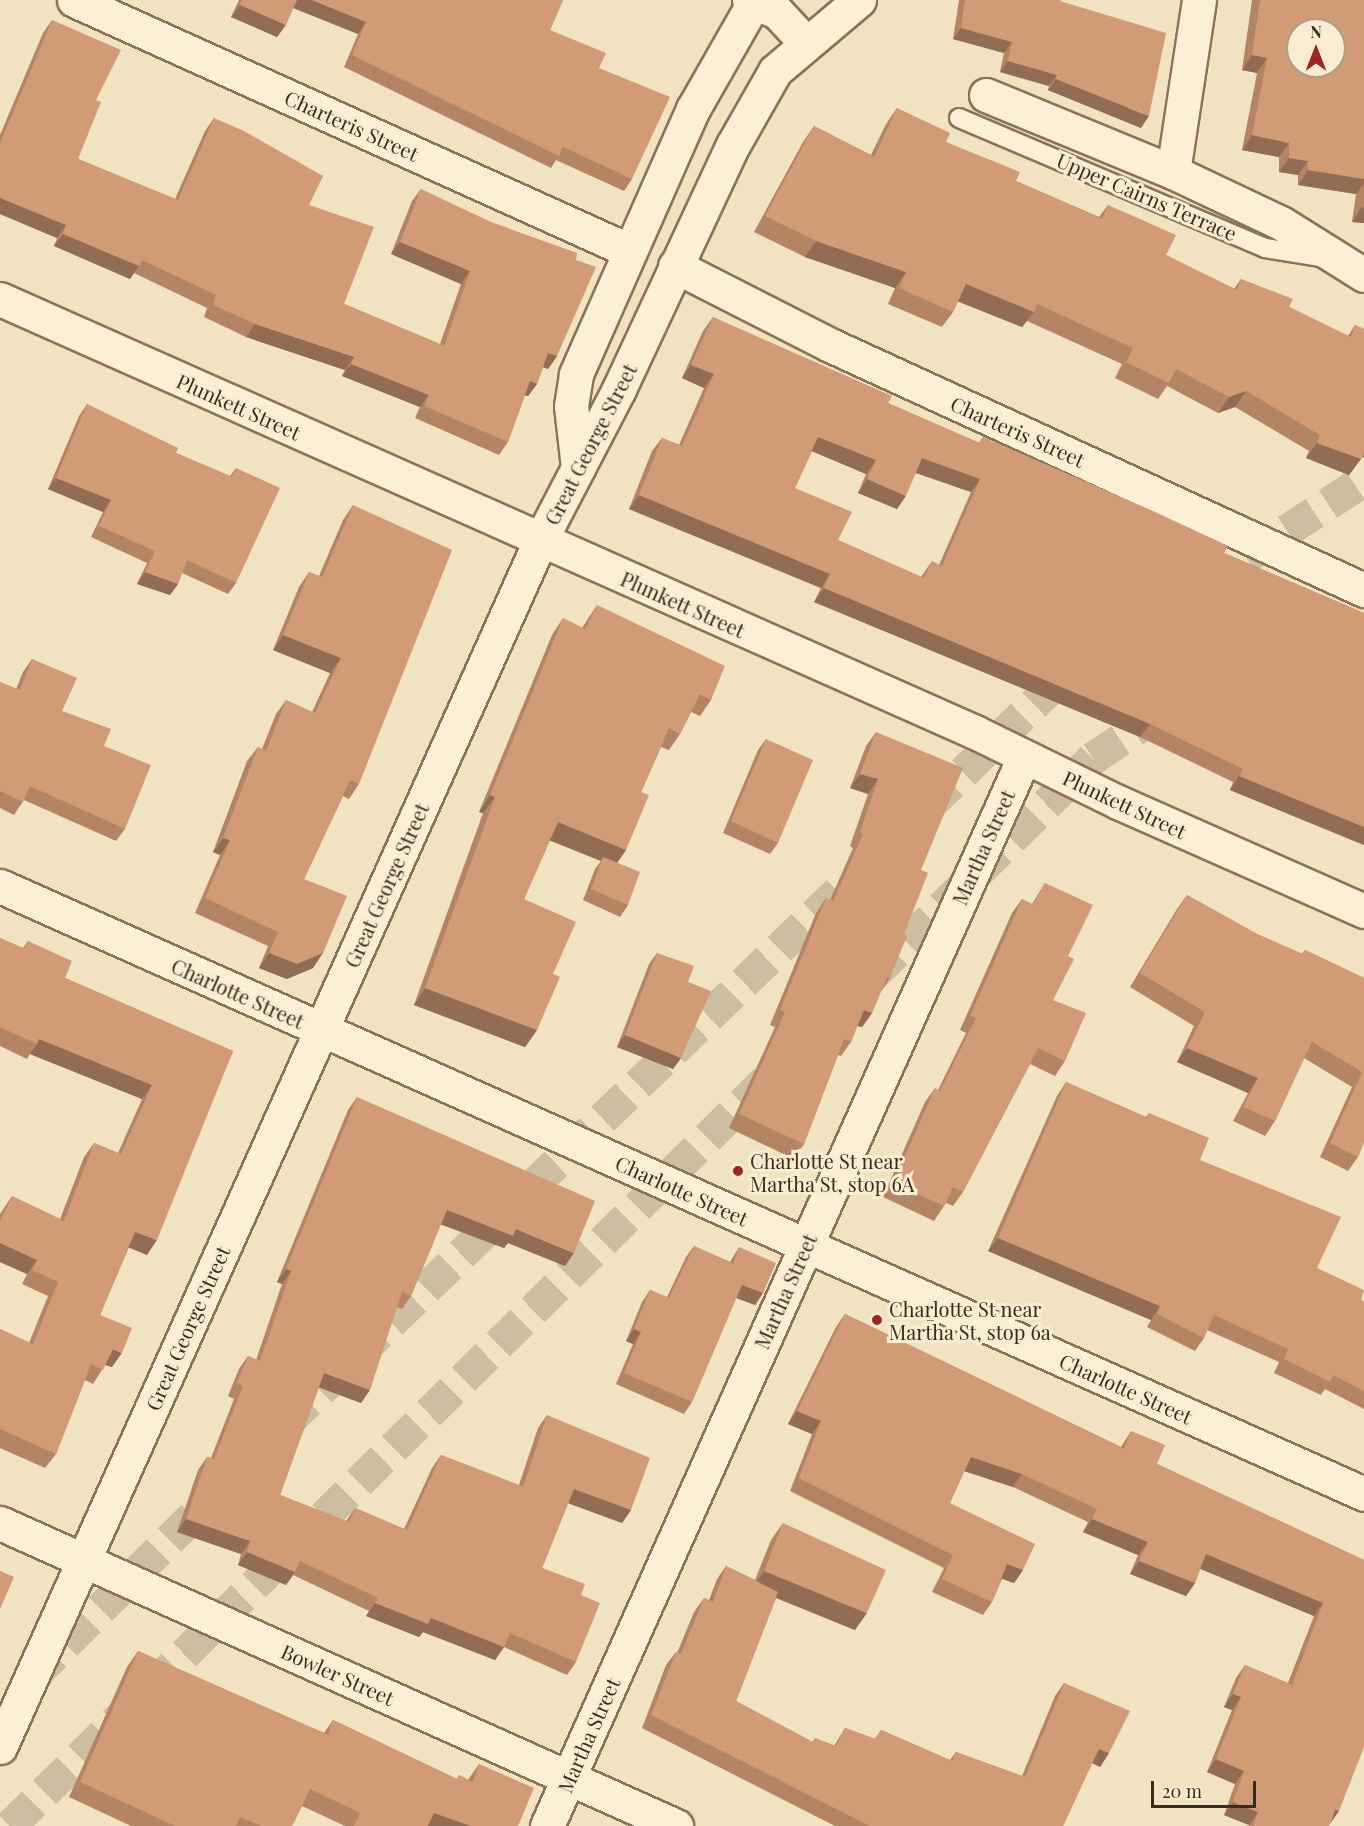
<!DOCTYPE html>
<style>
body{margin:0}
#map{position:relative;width:1364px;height:1826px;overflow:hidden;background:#f1e2c2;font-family:"Playfair Display",serif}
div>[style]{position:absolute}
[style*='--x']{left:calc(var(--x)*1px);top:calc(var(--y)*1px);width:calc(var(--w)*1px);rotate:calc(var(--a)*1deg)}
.motorway-tunnel>*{height:33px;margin-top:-16.5px;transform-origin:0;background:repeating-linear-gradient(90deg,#cdbda1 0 33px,transparent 0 49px)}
.roads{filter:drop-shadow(2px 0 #8c7358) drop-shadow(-2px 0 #8c7358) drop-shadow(0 2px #8c7358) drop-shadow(0 -2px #8c7358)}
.service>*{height:18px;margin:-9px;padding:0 9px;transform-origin:9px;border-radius:9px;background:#fbefd6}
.minor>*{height:33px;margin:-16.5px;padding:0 16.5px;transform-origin:16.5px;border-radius:16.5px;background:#fbefd6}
.tertiary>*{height:33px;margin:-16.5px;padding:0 16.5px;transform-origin:16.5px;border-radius:16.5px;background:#fbefd6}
.wall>*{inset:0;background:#b48565}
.shaded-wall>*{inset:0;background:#926c53}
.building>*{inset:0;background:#d19b76}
.dots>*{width:16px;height:16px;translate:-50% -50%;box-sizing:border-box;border:3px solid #f8ecd2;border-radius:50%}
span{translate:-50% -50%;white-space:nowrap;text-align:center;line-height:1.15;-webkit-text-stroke:6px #f8ecd2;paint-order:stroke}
.street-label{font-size:20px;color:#3b2b1d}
.poi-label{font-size:20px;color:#3b2b1d}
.left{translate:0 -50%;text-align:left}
.north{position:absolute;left:1286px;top:18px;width:60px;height:60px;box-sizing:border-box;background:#f8ecd2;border:2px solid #ac9f8a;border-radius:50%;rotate:0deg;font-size:16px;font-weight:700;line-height:24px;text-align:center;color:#3b2b1d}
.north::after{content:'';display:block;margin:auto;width:21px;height:27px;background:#9f2426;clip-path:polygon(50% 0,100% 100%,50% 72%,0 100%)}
.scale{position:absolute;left:1151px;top:1781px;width:105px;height:27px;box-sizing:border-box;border:3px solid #3b2b1d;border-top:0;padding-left:8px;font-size:18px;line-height:21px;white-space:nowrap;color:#3b2b1d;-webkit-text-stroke:4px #f8ecd2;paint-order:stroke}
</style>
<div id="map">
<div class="motorway-tunnel">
<i style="--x:1205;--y:584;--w:190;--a:-33.2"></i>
<i style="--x:928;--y:806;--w:182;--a:-43.9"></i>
<i style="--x:1059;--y:680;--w:22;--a:-34"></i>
<i style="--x:872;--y:976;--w:310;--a:-44.6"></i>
<i style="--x:1093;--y:758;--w:88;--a:-33.9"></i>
<i style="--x:285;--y:1424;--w:783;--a:-43.91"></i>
<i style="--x:31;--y:1678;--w:252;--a:-45"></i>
<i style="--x:10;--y:1826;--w:1069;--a:-44.62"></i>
</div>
<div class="roads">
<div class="service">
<i style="--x:959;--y:118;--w:332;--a:23"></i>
<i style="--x:1265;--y:248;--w:63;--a:9.2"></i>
</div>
<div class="minor">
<i style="--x:74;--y:0;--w:610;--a:24.3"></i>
<i style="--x:749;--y:0;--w:30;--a:23"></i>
<i style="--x:777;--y:12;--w:42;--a:46.9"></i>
<i style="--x:986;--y:95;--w:202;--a:22.4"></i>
<i style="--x:1173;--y:172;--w:119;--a:25.3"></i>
<i style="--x:1281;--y:223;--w:98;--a:32.1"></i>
<i style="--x:1173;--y:172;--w:174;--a:-81.4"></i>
<i style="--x:675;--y:266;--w:174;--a:27"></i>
<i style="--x:830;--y:345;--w:588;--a:24.65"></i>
<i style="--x:0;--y:299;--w:1067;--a:23.95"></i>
<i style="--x:975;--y:732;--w:159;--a:26.1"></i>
<i style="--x:1118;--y:802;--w:269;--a:23.9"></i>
<i style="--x:578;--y:468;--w:62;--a:-96.4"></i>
<i style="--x:571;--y:406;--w:32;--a:-81"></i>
<i style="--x:576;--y:374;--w:290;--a:-66.2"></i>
<i style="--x:693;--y:109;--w:123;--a:-60.3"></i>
<i style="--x:0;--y:1523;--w:741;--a:24.14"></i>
<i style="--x:547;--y:1826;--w:1171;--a:-65.95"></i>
</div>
<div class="tertiary">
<i style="--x:0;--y:886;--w:1493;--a:24.02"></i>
<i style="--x:0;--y:1747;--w:1321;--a:-65.88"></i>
<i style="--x:540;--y:541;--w:171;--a:-62.5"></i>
<i style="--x:619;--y:389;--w:269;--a:-65"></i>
<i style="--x:733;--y:145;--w:85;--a:-60.4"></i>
<i style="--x:775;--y:71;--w:110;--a:-40.2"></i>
</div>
</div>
<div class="wall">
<i style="clip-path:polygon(239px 0,563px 0,550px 30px,599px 68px,632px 179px,624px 191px,556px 160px,551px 168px,344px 67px,358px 34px,293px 8px,277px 37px,231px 17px)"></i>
<i style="clip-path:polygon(959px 0,1061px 0,1060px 1px,1141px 128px,1048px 90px,1049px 86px,1000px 72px,1004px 53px,953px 39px)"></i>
<i style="clip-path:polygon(1252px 0,1364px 0,1364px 223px,1352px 222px,1356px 194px,1298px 185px,1298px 175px,1279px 172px,1279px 157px,1242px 150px,1257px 73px,1242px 70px)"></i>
<i style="clip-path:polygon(52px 20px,96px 100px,78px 159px,175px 199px,205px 131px,214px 118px,309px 205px,344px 304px,440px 344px,461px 284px,391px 254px,412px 201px,421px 189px,557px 356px,548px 369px,543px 367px,537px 384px,528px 396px,525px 395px,508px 442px,499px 455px,415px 418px,420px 407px,342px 376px,345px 370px,246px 337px,204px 317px,207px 308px,134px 273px,130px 279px,54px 246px,57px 238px,0 214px,0 135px,43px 33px)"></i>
<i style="clip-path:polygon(897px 108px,946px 142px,1016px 181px,1099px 217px,1108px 205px,1166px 255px,1234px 289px,1241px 279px,1289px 307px,1348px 336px,1355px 325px,1364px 329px,1364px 458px,1362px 457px,1349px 475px,1306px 458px,1309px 451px,1235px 407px,1218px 413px,1167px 386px,1158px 399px,1115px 378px,1122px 364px,1027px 321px,1022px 327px,958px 301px,953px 312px,942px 327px,888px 304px,895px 288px,805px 257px,754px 232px,803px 142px,814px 126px,871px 155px,886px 124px)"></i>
<i style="clip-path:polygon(evenodd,713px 317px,888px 403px,979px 443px,983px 437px,1224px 553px,1364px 613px,1364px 845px,1230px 790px,1233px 782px,1140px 737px,814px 602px,821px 588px,629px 509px,652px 451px,662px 438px,679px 445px,704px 388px,682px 378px,703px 331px,713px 317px,812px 451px,866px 474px,858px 493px,897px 509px,916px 473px,971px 492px,939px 565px,932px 561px,921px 577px,838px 540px,795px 488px,812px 451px)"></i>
<i style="clip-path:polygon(87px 404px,176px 453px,230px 476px,236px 468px,236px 583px,228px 594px,182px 573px,178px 584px,170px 595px,137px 584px,147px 563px,91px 537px,103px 512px,48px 489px,79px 416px)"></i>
<i style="clip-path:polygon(353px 505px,359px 784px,349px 799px,343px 796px,304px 879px,313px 968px,287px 979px,259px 968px,268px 946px,195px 913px,220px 855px,213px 852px,247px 761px,258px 747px,262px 749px,276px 714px,286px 700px,312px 712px,330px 673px,273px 650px,299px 587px,309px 572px,319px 576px,343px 520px)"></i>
<i style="clip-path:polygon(597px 605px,711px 700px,700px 716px,691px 712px,680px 734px,669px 750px,661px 747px,641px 792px,626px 850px,617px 863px,628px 905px,620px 917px,583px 900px,595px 869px,601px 861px,550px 840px,524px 899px,553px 974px,537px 1030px,525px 1047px,414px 1005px,483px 813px,479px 812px,552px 635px,563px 618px,582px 628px)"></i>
<i style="clip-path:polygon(32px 659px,62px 711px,104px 746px,125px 829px,116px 841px,24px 800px,14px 815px,0 808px,0 682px,16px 689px,23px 672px)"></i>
<i style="clip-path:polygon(876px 732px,921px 870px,904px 934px,890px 978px,880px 993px,872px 1013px,862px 1027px,857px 1026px,851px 1042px,841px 1056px,838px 1055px,804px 1144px,794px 1159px,729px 1128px,775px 1027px,770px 1025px,816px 913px,826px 898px,830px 900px,853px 848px,850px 846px,868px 794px,850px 788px,866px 746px)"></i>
<i style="clip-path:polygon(766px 739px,778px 843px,770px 854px,723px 833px,758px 750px)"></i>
<i style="clip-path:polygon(1045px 883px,1068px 956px,1053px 1000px,1065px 1061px,1055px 1076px,1030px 1064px,963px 1192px,953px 1206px,946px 1203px,934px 1221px,883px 1197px,925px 1102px,935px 1088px,938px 1090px,966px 1033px,960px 1030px,1012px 913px,1022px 899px,1032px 904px)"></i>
<i style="clip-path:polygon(1187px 895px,1257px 934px,1302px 954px,1305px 950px,1364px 978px,1364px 1142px,1358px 1157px,1348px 1171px,1320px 1157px,1352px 1087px,1304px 1058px,1275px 1121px,1265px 1136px,1233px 1121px,1248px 1093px,1177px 1062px,1194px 1026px,1130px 987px,1177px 909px)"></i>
<i style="clip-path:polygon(0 938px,23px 948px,28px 941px,65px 978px,233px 1051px,147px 1255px,129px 1247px,100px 1315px,112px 1367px,105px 1365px,93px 1384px,85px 1380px,56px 1454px,45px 1468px,0 1448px,0 1329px,29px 1343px,48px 1296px,22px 1284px,27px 1274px,0 1262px,0 1214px,12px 1196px,60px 1219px,84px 1157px,94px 1143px,118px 1153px,142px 1099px,30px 1054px,27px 1059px,0 1046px)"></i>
<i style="clip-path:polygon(657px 953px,688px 982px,681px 1058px,673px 1069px,617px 1047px,649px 964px)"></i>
<i style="clip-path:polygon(1066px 1082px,1146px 1117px,1149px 1113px,1317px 1268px,1361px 1300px,1364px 1302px,1364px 1409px,1325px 1389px,1321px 1395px,1274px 1373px,1279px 1362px,1207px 1330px,1204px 1338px,1195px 1351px,1147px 1327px,1151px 1320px,988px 1251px,1057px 1096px)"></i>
<i style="clip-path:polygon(357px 1097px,565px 1266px,508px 1243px,504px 1248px,441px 1224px,411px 1296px,402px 1309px,397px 1307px,361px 1403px,319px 1387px,280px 1495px,346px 1521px,355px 1508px,404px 1529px,432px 1468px,441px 1455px,519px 1485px,538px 1428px,547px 1415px,631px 1510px,622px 1523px,568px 1503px,542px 1568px,581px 1595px,576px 1662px,567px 1675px,504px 1647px,495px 1660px,423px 1632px,419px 1637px,366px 1616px,369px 1611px,293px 1575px,286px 1585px,238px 1565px,241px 1554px,177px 1532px,198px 1470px,207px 1457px,211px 1458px,234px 1399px,228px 1396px,239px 1369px,248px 1356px,256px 1360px,282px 1284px,277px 1282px,348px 1110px)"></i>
<i style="clip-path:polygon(694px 1246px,730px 1262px,739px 1247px,763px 1293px,755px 1305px,736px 1298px,692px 1402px,684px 1414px,616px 1384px,633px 1344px,626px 1341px,642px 1302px,650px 1290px,667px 1297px,686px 1257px)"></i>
<i style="clip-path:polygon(845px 1314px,1121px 1447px,1131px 1431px,1157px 1464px,1364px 1560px,1329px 1826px,1249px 1826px,1249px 1825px,1224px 1815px,1235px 1784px,1207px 1772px,1232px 1710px,1224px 1707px,1236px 1678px,1245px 1665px,1288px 1683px,1314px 1616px,1200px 1569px,1195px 1583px,1186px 1596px,1130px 1574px,1138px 1555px,1083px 1532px,1088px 1522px,1013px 1487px,964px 1471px,950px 1503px,1023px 1570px,1014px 1583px,1002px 1579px,992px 1602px,983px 1615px,932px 1592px,944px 1568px,790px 1491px,812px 1434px,788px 1424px,836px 1327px)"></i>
<i style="clip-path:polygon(783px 1523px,855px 1630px,776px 1598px,736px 1701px,812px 1742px,815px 1738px,834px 1746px,845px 1728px,875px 1739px,881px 1730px,950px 1760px,956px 1752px,1022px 1776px,1055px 1696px,1064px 1683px,1109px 1753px,1100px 1767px,1092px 1763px,1063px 1826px,835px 1826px,642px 1728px,666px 1665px,676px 1652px,677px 1653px,694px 1612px,704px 1598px,709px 1600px,717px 1579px,726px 1566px,755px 1580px,771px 1540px)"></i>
<i style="clip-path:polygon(138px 1651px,324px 1733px,333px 1720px,457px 1779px,459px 1775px,468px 1780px,479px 1764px,518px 1826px,345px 1826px,302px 1806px,292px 1826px,131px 1826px,69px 1797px,127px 1667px)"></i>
</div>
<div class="shaded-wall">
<i style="clip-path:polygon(296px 0,312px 0,366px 22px,358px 34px,291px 7px)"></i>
<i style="clip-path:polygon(240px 5px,286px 25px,277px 37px,231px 17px)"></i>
<i style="clip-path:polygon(961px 28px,1012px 42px,1004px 53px,953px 39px)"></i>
<i style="clip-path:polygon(1252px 55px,1267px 58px,1257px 73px,1242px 70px)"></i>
<i style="clip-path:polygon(1008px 61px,1057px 75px,1049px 86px,1000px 72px)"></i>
<i style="clip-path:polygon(1056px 79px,1149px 116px,1141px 128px,1048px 90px)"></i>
<i style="clip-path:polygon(1252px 135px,1289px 143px,1279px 157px,1242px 150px)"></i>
<i style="clip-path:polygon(1289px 158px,1308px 161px,1298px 175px,1279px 172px)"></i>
<i style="clip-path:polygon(1308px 170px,1364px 179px,1364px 183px,1356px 194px,1298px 185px)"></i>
<i style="clip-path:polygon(0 198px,66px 225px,57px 238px,0 214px)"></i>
<i style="clip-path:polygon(1362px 207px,1364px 208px,1364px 223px,1352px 222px)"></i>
<i style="clip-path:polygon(63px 234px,139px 266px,130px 279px,54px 246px)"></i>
<i style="clip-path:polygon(816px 241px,906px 272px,895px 288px,805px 257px)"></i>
<i style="clip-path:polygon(400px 242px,470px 271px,461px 284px,391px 254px)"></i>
<i style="clip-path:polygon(966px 284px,1034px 312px,1022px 327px,954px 300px)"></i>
<i style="clip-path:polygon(255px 324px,354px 357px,345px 370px,246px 337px)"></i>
<i style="clip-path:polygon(548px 353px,557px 356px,548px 369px,540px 366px)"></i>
<i style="clip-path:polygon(351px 364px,429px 395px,420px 407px,342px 376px)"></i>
<i style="clip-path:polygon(691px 365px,714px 374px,704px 388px,682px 378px)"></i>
<i style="clip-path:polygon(530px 381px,537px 384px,528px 396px,521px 394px)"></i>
<i style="clip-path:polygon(1246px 391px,1235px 407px,1218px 413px,1229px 397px)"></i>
<i style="clip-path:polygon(818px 437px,876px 460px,866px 474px,809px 450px)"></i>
<i style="clip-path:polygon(1317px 443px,1361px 459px,1349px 475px,1306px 458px)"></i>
<i style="clip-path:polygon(922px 458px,980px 479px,971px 492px,913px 472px)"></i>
<i style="clip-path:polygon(56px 478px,111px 500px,103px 512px,48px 489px)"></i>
<i style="clip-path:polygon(867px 479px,906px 496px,897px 509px,858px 493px)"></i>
<i style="clip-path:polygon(639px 495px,830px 574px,821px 588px,629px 509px)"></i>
<i style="clip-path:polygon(145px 572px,178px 584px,170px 595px,137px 584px)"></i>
<i style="clip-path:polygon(824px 588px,1150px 724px,1140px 737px,814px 602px)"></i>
<i style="clip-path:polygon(283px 635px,341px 658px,330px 673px,273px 650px)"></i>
<i style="clip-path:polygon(860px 774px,878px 779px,868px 794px,850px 788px)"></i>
<i style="clip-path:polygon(1239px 776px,1364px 827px,1364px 845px,1230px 790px)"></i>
<i style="clip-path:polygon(490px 795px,495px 797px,483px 813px,479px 812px)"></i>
<i style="clip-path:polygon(558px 822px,626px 850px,615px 866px,603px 857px,601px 861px,546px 839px)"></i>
<i style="clip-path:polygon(223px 838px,230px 840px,220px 855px,213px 852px)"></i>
<i style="clip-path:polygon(269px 953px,323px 953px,313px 968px,287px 979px,259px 968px)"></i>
<i style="clip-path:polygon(425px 988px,537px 1030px,525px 1047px,414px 1005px)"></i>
<i style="clip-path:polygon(864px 1010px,872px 1013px,862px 1027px,854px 1025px)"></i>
<i style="clip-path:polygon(625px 1035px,681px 1058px,673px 1069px,617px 1047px)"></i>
<i style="clip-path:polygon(39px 1039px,152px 1085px,142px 1099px,30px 1054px,37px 1044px)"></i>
<i style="clip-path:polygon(1187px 1048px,1258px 1078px,1248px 1093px,1177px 1062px)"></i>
<i style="clip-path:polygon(447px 1210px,516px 1229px,574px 1253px,565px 1266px,508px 1243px,504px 1248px,437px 1223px)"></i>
<i style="clip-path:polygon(135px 1232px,157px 1240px,147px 1255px,125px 1246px)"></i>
<i style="clip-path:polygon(998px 1238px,1160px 1306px,1151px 1320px,988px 1251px)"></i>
<i style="clip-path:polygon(0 1243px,37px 1260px,27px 1274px,0 1262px)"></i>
<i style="clip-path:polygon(286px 1269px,291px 1271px,282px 1284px,277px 1282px)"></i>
<i style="clip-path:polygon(742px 1285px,763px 1293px,755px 1305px,734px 1297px)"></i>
<i style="clip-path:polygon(634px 1329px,641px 1332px,633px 1344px,626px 1341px)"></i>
<i style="clip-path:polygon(113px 1349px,122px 1353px,112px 1367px,102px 1364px)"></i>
<i style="clip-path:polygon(324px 1373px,370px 1390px,361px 1403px,315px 1386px)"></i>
<i style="clip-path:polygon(797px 1411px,821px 1421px,812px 1434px,788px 1424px)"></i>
<i style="clip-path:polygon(971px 1457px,1022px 1474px,1013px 1487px,961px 1470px)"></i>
<i style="clip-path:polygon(574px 1489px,631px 1510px,622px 1523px,565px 1502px)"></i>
<i style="clip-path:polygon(186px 1519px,250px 1541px,241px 1554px,177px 1532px)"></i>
<i style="clip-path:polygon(1092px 1519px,1148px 1542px,1138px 1555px,1083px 1532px)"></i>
<i style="clip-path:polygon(247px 1552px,295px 1572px,286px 1585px,238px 1565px)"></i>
<i style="clip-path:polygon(1206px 1554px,1323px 1603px,1314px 1616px,1197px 1567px)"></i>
<i style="clip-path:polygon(1139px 1561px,1195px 1583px,1186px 1596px,1130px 1574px)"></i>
<i style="clip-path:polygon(1007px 1564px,1023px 1570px,1014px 1583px,998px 1577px)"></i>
<i style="clip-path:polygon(764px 1571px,867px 1613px,855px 1630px,752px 1588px)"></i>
<i style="clip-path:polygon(375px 1603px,431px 1618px,504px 1647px,495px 1660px,423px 1632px,419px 1637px,366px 1616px)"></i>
<i style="clip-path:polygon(1233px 1694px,1241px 1697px,1232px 1710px,1224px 1707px)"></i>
<i style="clip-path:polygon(1099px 1749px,1109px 1753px,1100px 1767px,1090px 1762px)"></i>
<i style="clip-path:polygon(1216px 1759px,1244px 1771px,1235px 1784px,1207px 1772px)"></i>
<i style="clip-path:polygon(1233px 1802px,1258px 1812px,1249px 1825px,1224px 1815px)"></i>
<i style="clip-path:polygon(1335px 1809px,1339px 1811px,1330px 1824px)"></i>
<i style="clip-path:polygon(434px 1813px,471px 1826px,425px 1826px)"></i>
</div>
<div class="building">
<i style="clip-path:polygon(242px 0,297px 0,286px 25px,240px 5px)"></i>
<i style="clip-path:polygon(312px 0,563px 0,550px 30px,606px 53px,599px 68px,670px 97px,632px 179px,563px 147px,559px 156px,352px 55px,366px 22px)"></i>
<i style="clip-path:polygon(965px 0,1061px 0,1060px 1px,1166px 33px,1149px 116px,1056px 79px,1057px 75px,1008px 61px,1012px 42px,961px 28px)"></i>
<i style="clip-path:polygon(evenodd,1260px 0,1364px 0,1364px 179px,1308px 170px,1308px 161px,1289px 158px,1289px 143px,1252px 135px,1267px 58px,1252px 55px,1260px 0,1298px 30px,1334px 30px,1334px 66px,1298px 66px,1298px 30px)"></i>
<i style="clip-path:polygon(52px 20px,121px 50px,96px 100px,101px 102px,78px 159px,178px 200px,214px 118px,244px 131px,323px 176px,309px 205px,374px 227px,344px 304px,444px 346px,470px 271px,400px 242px,421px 189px,491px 222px,577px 253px,576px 260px,596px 267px,557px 356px,548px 353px,537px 384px,530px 381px,508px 442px,424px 406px,429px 395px,351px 364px,354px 357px,255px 324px,213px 305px,216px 295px,142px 260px,139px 266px,63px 234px,66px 225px,0 198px,0 143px)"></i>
<i style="clip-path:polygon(897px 108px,950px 133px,946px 142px,1020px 172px,1016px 181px,1102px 219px,1108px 205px,1176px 235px,1166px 255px,1237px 290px,1241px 279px,1293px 299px,1289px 307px,1351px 337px,1355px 325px,1364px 329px,1364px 452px,1361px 459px,1317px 443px,1320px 435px,1246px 391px,1229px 397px,1176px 369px,1169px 383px,1126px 362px,1133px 348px,1037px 304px,1034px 312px,966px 284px,953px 312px,899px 288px,906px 272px,816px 241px,765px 216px,814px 126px,874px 157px)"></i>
<i style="clip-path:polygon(evenodd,713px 317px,892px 396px,888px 403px,980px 443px,983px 437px,1153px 511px,1228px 546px,1224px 553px,1364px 613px,1364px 827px,1239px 776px,1243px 769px,1150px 724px,824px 588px,830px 574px,639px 495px,662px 438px,682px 446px,714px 374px,691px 365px,713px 317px,818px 437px,876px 460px,867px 479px,906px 496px,922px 458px,980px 479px,942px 566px,932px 561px,924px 578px,838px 540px,852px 512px,795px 488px,818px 437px)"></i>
<i style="clip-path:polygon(87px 404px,178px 448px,176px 453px,232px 477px,236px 468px,280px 488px,236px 583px,187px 560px,178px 584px,145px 572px,155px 551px,99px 526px,111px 500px,56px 478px)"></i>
<i style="clip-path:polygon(353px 505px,452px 550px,359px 784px,350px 780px,304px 879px,347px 896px,323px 953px,297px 964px,269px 953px,278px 932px,205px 898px,230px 840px,223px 838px,258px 747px,266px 751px,286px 700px,315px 713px,341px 658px,283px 635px,309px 572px,322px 577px)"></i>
<i style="clip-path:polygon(597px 605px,725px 666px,711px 700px,700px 694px,680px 734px,669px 728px,641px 792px,649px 795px,626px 850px,558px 822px,524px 899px,576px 922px,553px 974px,560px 977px,537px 1030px,425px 988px,495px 797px,490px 795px,563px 618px,585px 629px)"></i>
<i style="clip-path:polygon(32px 659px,77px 678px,62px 711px,111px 729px,104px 746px,151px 765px,125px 829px,30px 786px,23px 802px,0 791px,0 682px,20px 690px)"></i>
<i style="clip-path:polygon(876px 732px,963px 768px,921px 870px,928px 873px,904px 934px,907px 936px,890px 978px,887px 977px,872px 1013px,864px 1010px,851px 1042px,844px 1039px,804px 1144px,739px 1114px,785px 1012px,780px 1010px,826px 898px,833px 901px,863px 834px,860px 832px,878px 779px,860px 774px)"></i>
<i style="clip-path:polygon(766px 739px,813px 760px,778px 843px,731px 821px)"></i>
<i style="clip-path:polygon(603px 857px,640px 872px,628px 905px,591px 889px)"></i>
<i style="clip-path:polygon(1045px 883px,1093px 905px,1068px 956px,1074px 959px,1053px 1000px,1086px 1013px,1065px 1061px,1038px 1048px,963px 1192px,953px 1187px,944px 1206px,893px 1183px,935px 1088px,940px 1091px,976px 1018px,970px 1016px,1022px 899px,1033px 905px)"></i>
<i style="clip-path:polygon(1187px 895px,1257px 934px,1303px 954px,1305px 950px,1364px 978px,1364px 1142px,1358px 1157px,1330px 1143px,1362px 1072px,1312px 1042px,1275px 1121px,1243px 1107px,1258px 1078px,1187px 1048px,1205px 1012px,1140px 973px)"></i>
<i style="clip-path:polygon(0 938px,24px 949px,28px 941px,72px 961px,65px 978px,233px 1051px,157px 1240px,135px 1232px,100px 1315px,132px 1328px,122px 1353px,113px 1349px,103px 1370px,91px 1364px,56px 1454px,0 1429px,0 1329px,33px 1344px,58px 1282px,32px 1270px,37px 1260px,0 1243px,0 1221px,12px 1196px,64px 1221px,94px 1143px,121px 1154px,152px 1085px,39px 1039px,37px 1044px,0 1027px)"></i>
<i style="clip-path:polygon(657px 953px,694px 966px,688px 982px,711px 991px,681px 1058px,625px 1035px)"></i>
<i style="clip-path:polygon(1066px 1082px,1147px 1118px,1149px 1113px,1209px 1138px,1200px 1160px,1341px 1217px,1317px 1268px,1364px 1290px,1361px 1300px,1364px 1302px,1364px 1391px,1333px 1375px,1330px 1382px,1284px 1359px,1288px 1349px,1214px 1315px,1204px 1338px,1157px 1314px,1160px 1306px,998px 1238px)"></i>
<i style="clip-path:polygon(357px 1097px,595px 1201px,574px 1253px,516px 1229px,513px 1236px,447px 1210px,411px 1296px,402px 1292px,370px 1390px,324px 1373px,280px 1495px,349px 1522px,355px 1508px,407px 1530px,441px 1455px,523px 1487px,547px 1415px,650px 1458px,631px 1510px,574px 1489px,542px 1568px,585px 1584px,581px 1595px,600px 1603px,576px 1662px,510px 1633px,504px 1647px,431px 1618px,428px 1624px,375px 1603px,378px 1598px,300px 1561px,295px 1572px,247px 1552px,250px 1541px,186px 1519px,207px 1457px,214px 1459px,243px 1386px,237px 1383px,248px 1356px,260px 1361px,291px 1271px,286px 1269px)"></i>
<i style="clip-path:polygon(694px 1246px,733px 1264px,739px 1247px,776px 1263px,763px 1293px,742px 1285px,692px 1402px,624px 1373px,641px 1332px,634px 1329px,650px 1290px,669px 1298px)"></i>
<i style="clip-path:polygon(845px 1314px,1124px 1449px,1131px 1431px,1165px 1445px,1157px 1464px,1364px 1560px,1364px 1747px,1339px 1811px,1335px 1809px,1329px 1826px,1253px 1826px,1258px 1812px,1233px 1802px,1244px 1771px,1216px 1759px,1241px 1697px,1233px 1694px,1245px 1665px,1292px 1685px,1323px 1603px,1206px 1554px,1195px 1583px,1139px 1561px,1148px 1542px,1092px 1519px,1097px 1509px,1022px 1474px,971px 1457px,950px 1503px,1035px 1544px,1023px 1570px,1007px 1564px,992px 1602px,942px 1579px,953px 1555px,799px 1478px,821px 1421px,797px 1411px)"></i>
<i style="clip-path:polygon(783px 1523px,886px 1570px,867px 1613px,764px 1571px)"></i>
<i style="clip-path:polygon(726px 1566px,778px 1592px,736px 1701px,813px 1742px,815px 1738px,836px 1746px,845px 1728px,876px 1739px,881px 1730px,952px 1761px,956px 1752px,1025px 1777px,1064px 1683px,1130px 1711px,1109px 1753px,1099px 1749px,1063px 1826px,870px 1826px,651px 1715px,676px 1652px,681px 1654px,704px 1598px,713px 1602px)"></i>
<i style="clip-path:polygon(0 1571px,14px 1577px,0 1609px)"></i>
<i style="clip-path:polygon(138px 1651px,328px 1735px,333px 1720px,457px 1779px,459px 1775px,473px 1782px,479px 1764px,534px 1788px,518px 1826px,471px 1826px,434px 1813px,428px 1826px,354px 1826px,360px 1813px,310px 1789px,292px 1826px,261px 1826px,240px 1817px,236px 1826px,175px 1826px,80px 1782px)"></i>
</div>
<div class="dots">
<i style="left:738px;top:1171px;background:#9f2426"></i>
<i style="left:877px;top:1320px;background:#9f2426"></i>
</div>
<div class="street-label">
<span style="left:352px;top:125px;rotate:24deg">Charteris Street</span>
<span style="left:1147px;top:196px;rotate:23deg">Upper Cairns Terrace</span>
<span style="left:239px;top:406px;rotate:24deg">Plunkett Street</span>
<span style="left:1018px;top:431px;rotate:24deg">Charteris Street</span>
<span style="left:590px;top:444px;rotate:-63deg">Great George Street</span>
<span style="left:683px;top:604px;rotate:24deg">Plunkett Street</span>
<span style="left:1125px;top:804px;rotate:25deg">Plunkett Street</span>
<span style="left:983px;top:847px;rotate:-66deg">Martha Street</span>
<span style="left:386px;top:885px;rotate:-66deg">Great George Street</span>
<span style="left:238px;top:993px;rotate:24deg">Charlotte Street</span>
<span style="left:682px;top:1190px;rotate:24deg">Charlotte Street</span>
<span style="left:785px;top:1291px;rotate:-66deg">Martha Street</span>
<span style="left:187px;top:1328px;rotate:-66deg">Great George Street</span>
<span style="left:1126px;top:1388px;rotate:24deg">Charlotte Street</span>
<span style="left:338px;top:1674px;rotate:24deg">Bowler Street</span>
<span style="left:588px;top:1735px;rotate:-66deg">Martha Street</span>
</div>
<div class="poi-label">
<span class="left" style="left:750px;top:1172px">Charlotte St near<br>Martha St, stop 6A</span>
<span class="left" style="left:889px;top:1320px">Charlotte St near<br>Martha St, stop 6a</span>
</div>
<div class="north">N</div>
<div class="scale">20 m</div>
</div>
